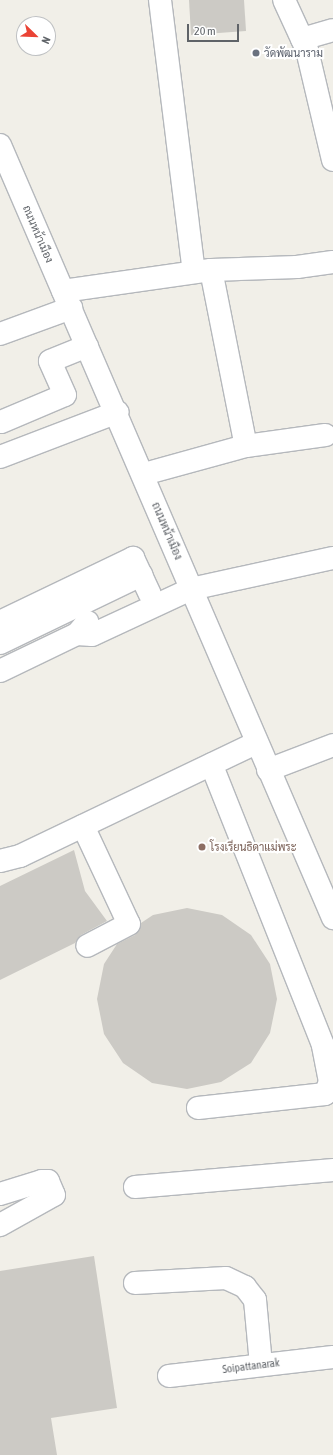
<!DOCTYPE html>
<meta charset="utf-8">
<style>
body{margin:0}
#map{position:relative;width:333px;height:1455px;overflow:hidden;background:#f1efe8;font-family:"Asap Condensed",Sarabun,sans-serif}
div>[style]{position:absolute}
[style*='--x']{left:calc(var(--x)*1px);top:calc(var(--y)*1px);width:calc(var(--w)*1px);rotate:calc(var(--a)*1deg)}
.building>*{inset:0;background:#cccac5}
.roads{filter:drop-shadow(1px 0 #b5b8bc) drop-shadow(-1px 0 #b5b8bc) drop-shadow(0 1px #b5b8bc) drop-shadow(0 -1px #b5b8bc)}
.minor>*{height:22px;margin:-11px;padding:0 11px;transform-origin:11px;border-radius:11px;background:#fff}
.dots>*{width:11px;height:11px;translate:-50% -50%;box-sizing:border-box;border:2px solid #fff;border-radius:50%}
span{translate:-50% -50%;white-space:nowrap;text-align:center;line-height:1.15;-webkit-text-stroke:4px #fff;paint-order:stroke}
.worship-label{font-size:11px;color:#5b616d}
.left{translate:0 -50%;text-align:left}
.street-label{font-size:11px;color:#5f6368}
.education-label{font-size:11px;color:#785e54}
.north{position:absolute;left:16px;top:16px;width:40px;height:40px;box-sizing:border-box;background:#fff;border:1px solid #bfc1c3;border-radius:50%;rotate:113deg;font-size:11px;font-weight:700;line-height:16px;text-align:center;color:#5f6368}
.north::after{content:'';display:block;margin:auto;width:14px;height:18px;background:#ea4335;clip-path:polygon(50% 0,100% 100%,50% 72%,0 100%)}
.scale{position:absolute;left:187px;top:24px;width:52px;height:18px;box-sizing:border-box;border:2px solid #5f6368;border-top:0;padding-left:5px;font-size:12px;line-height:14px;white-space:nowrap;color:#5f6368;-webkit-text-stroke:3px #fff;paint-order:stroke}
</style>
<div id="map">
<div class="building">
<i style="clip-path:polygon(189px 0,244px 0,246px 31px,191px 35px)"></i>
<i style="clip-path:polygon(74px 850px,85px 891px,107px 921px,81px 935px,75px 943px,0 980px,0 886px)"></i>
<i style="clip-path:polygon(187px 908px,222px 915px,251px 935px,270px 964px,277px 999px,270px 1033px,251px 1063px,221px 1082px,187px 1089px,152px 1083px,123px 1063px,104px 1034px,97px 999px,104px 964px,117px 944px,135px 935px,141px 923px,153px 915px)"></i>
<i style="clip-path:polygon(94px 1256px,117px 1408px,51px 1418px,57px 1455px,0 1455px,0 1271px)"></i>
</div>
<div class="roads">
<div class="minor">
<i style="--x:160;--y:0;--w:274;--a:82.9"></i>
<i style="--x:284;--y:0;--w:55;--a:65.3"></i>
<i style="--x:307;--y:50;--w:113;--a:76.7"></i>
<i style="--x:302;--y:39;--w:32;--a:-16"></i>
<i style="--x:0;--y:145;--w:842;--a:66.69"></i>
<i style="--x:211;--y:270;--w:179;--a:78.8"></i>
<i style="--x:63;--y:291;--w:149;--a:-8.1"></i>
<i style="--x:211;--y:270;--w:86;--a:-2"></i>
<i style="--x:297;--y:267;--w:36;--a:-8"></i>
<i style="--x:0;--y:334;--w:76;--a:-20.1"></i>
<i style="--x:1;--y:422;--w:69;--a:-22.9"></i>
<i style="--x:65;--y:395;--w:37;--a:-114"></i>
<i style="--x:50;--y:361;--w:40;--a:-22"></i>
<i style="--x:0;--y:457;--w:126;--a:-20.9"></i>
<i style="--x:144;--y:474;--w:106;--a:-15.4"></i>
<i style="--x:246;--y:446;--w:80;--a:-7.9"></i>
<i style="--x:0;--y:622;--w:148;--a:-25.7"></i>
<i style="--x:133;--y:558;--w:40;--a:65"></i>
<i style="--x:77;--y:634;--w:15;--a:4"></i>
<i style="--x:92;--y:635;--w:109;--a:-24.9"></i>
<i style="--x:191;--y:589;--w:145;--a:-12.3"></i>
<i style="--x:0;--y:643;--w:157;--a:-25.7"></i>
<i style="--x:0;--y:671;--w:85;--a:-25.7"></i>
<i style="--x:77;--y:634;--w:16;--a:-50"></i>
<i style="--x:268;--y:770;--w:70;--a:-21"></i>
<i style="--x:83;--y:826;--w:108;--a:64.9"></i>
<i style="--x:129;--y:924;--w:47;--a:152.4"></i>
<i style="--x:0;--y:861;--w:21;--a:-14"></i>
<i style="--x:20;--y:856;--w:262;--a:-25.6"></i>
<i style="--x:198;--y:1108;--w:128;--a:-6.3"></i>
<i style="--x:325;--y:1094;--w:13;--a:-67"></i>
<i style="--x:330;--y:1082;--w:38;--a:-101"></i>
<i style="--x:323;--y:1045;--w:302;--a:-111.7"></i>
<i style="--x:135;--y:1187;--w:199;--a:-4.9"></i>
<i style="--x:0;--y:1194;--w:44;--a:-17.2"></i>
<i style="--x:42;--y:1181;--w:6;--a:0"></i>
<i style="--x:48;--y:1181;--w:15;--a:67"></i>
<i style="--x:54;--y:1195;--w:62;--a:150.9"></i>
<i style="--x:135;--y:1283;--w:91;--a:-3.1"></i>
<i style="--x:226;--y:1278;--w:21;--a:25"></i>
<i style="--x:245;--y:1287;--w:16;--a:52"></i>
<i style="--x:255;--y:1300;--w:65;--a:84.7"></i>
<i style="--x:169;--y:1376;--w:165;--a:-6.6"></i>
</div>
</div>
<div class="dots">
<i style="left:256px;top:53px;background:#6b7280"></i>
<i style="left:202px;top:847px;background:#8d6e63"></i>
</div>
<div class="worship-label">
<span class="left" style="left:264px;top:53px">วัดพัฒนาราม</span>
</div>
<div class="street-label">
<span style="left:38px;top:234px;rotate:67deg">ถนนหน้าเมือง</span>
<span style="left:167px;top:531px;rotate:67deg">ถนนหน้าเมือง</span>
<span style="left:251px;top:1366px;rotate:-7deg">Soipattanarak</span>
</div>
<div class="education-label">
<span class="left" style="left:210px;top:847px">โรงเรียนธิดาแม่พระ</span>
</div>
<div class="north">N</div>
<div class="scale">20 m</div>
</div>
